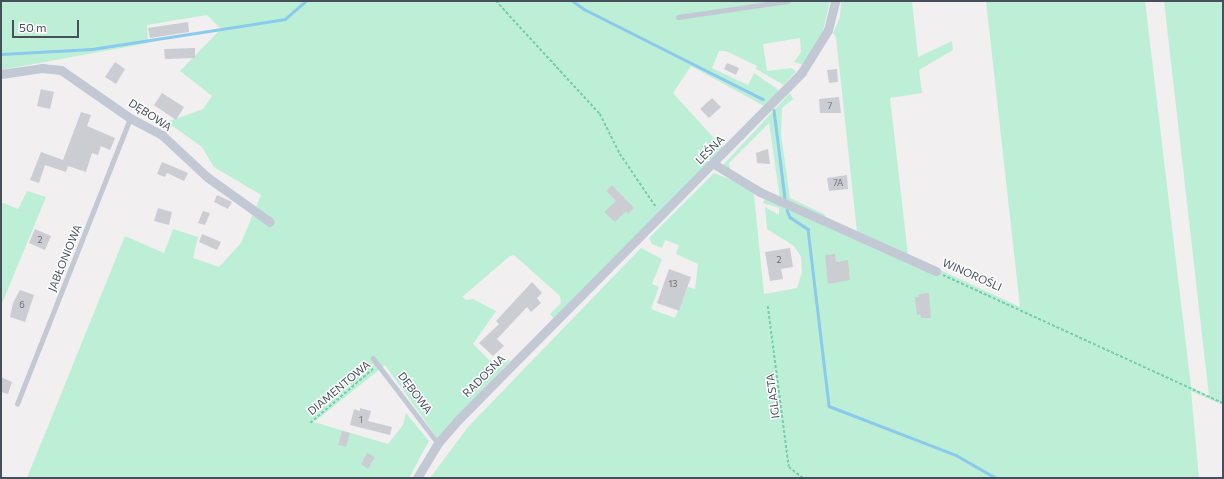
<!DOCTYPE html>
<meta charset="utf-8">
<style>
body{margin:0}
#map{position:relative;width:1224px;height:479px;overflow:hidden;background:#f1efef;font-family:Commissioner,sans-serif}
div>[style]{position:absolute}
[style*='--x']{left:calc(var(--x)*1px);top:calc(var(--y)*1px);width:calc(var(--w)*1px);rotate:calc(var(--a)*1deg)}
.green>*{inset:0;background:#bdefd7}
.stream>*{height:2.5px;margin:-1.25px;padding:0 1.25px;transform-origin:1.25px;border-radius:1.25px;background:#8acaec}
.building>*{inset:0;background:#cccdd3}
.path>*{height:1.5px;margin-top:-0.75px;transform-origin:0;background:repeating-linear-gradient(90deg,#75cdae 0 3px,transparent 0 5px)}
.service>*{height:4.5px;margin:-2.25px;padding:0 2.25px;transform-origin:2.25px;border-radius:2.25px;background:#c2c9d4}
.minor>*{height:9px;margin:-4.5px;padding:0 4.5px;transform-origin:4.5px;border-radius:4.5px;background:#c2c9d4}
span{translate:-50% -50%;white-space:nowrap;text-align:center;line-height:1.15;-webkit-text-stroke:3px #fff;paint-order:stroke}
.number-label{font-size:9px;color:#686e7a}
.number-label span{-webkit-text-stroke-width:0}
.street-label{font-size:11px;color:#474f5c}
.frame{position:absolute;inset:0;border:2px solid #474f5c;pointer-events:none}
.scale{position:absolute;left:12px;top:20px;width:67px;height:18px;box-sizing:border-box;border:2px solid #474f5c;border-top:0;padding-left:5px;font-size:12px;line-height:14px;white-space:nowrap;color:#474f5c;-webkit-text-stroke:3px #fff;paint-order:stroke}
</style>
<div id="map">
<div class="green">
<i style="clip-path:polygon(1px 1px,830px 1px,822px 35px,803px 65px,794px 62px,801px 52px,800px 38px,763px 44px,767px 71px,791px 68px,796px 71px,784px 85px,756px 69px,757px 66px,726px 51px,719px 51px,712px 68px,748px 85px,754px 73px,776px 88px,779px 91px,764px 106px,691px 66px,673px 93px,723px 148px,554px 319px,550px 314px,561px 303px,560px 296px,514px 255px,510px 256px,462px 297px,466px 300px,473px 299px,496px 311px,473px 344px,497px 368px,507px 358px,510px 361px,438px 439px,385px 365px,314px 422px,388px 444px,403px 425px,406px 413px,429px 441px,409px 478px,27px 478px,125px 236px,164px 253px,173px 229px,198px 237px,193px 258px,219px 267px,241px 243px,261px 195px,214px 167px,202px 147px,167px 122px,203px 109px,212px 96px,180px 71px,221px 29px,207px 15px,147px 25px,148px 43px,1px 70px)"></i>
<i style="clip-path:polygon(841px 1px,912px 1px,918px 57px,952px 41px,953px 50px,919px 70px,922px 93px,890px 98px,908px 255px,1020px 307px,986px 1px,1145px 1px,1191px 387px,1209px 396px,1164px 1px,1223px 1px,1223px 405px,1191px 391px,1199px 478px,430px 478px,468px 427px,641px 248px,662px 259px,652px 284px,659px 287px,651px 309px,675px 318px,688px 287px,695px 289px,698px 264px,676px 254px,679px 245px,665px 240px,662px 248px,652px 244px,649px 238px,714px 173px,746px 186px,754px 195px,764px 294px,797px 288px,802px 272px,801px 257px,794px 246px,767px 229px,765px 207px,779px 215px,779px 208px,763px 203px,765px 198px,780px 199px,769px 123px,729px 163px,730px 170px,723px 165px,790px 93px,793px 99px,782px 108px,781px 134px,790px 198px,824px 214px,828px 220px,857px 232px,836px 37px,833px 33px,840px 17px)"></i>
<i style="clip-path:polygon(27px 191px,46px 197px,1px 306px,1px 202px,18px 209px)"></i>
</div>
<div class="stream">
<i style="--x:573;--y:1;--w:14;--a:36"></i>
<i style="--x:584;--y:9;--w:200;--a:26.7"></i>
<i style="--x:1;--y:54;--w:91;--a:-3.1"></i>
<i style="--x:92;--y:49;--w:195;--a:-8.8"></i>
<i style="--x:285;--y:19;--w:28;--a:-41"></i>
<i style="--x:774;--y:110;--w:89;--a:82.9"></i>
<i style="--x:787;--y:210;--w:8;--a:67"></i>
<i style="--x:790;--y:217;--w:22;--a:34"></i>
<i style="--x:808;--y:229;--w:178;--a:83.2"></i>
<i style="--x:829;--y:406;--w:136;--a:21.1"></i>
<i style="--x:956;--y:455;--w:46;--a:29.9"></i>
</div>
<div class="building">
<i style="clip-path:polygon(188px 22px,189px 32px,150px 38px,148px 28px)"></i>
<i style="clip-path:polygon(195px 48px,195px 58px,165px 59px,164px 49px)"></i>
<i style="clip-path:polygon(115px 62px,125px 69px,116px 84px,105px 77px)"></i>
<i style="clip-path:polygon(727px 63px,739px 68px,736px 75px,724px 69px)"></i>
<i style="clip-path:polygon(837px 69px,838px 82px,829px 83px,827px 70px)"></i>
<i style="clip-path:polygon(41px 89px,54px 92px,50px 109px,37px 106px)"></i>
<i style="clip-path:polygon(162px 93px,184px 107px,176px 120px,154px 105px)"></i>
<i style="clip-path:polygon(839px 97px,841px 113px,820px 113px,819px 99px)"></i>
<i style="clip-path:polygon(712px 98px,721px 107px,709px 118px,700px 109px)"></i>
<i style="clip-path:polygon(81px 112px,91px 115px,87px 126px,115px 138px,110px 150px,101px 146px,98px 155px,92px 153px,86px 172px,68px 166px,66px 172px,45px 165px,39px 183px,30px 180px,41px 152px,63px 160px)"></i>
<i style="clip-path:polygon(768px 149px,770px 164px,757px 163px,756px 153px)"></i>
<i style="clip-path:polygon(162px 162px,188px 173px,184px 181px,167px 173px,165px 177px,157px 174px)"></i>
<i style="clip-path:polygon(847px 175px,848px 189px,829px 191px,827px 178px)"></i>
<i style="clip-path:polygon(612px 185px,634px 208px,628px 214px,626px 211px,615px 222px,604px 212px,616px 201px,606px 191px)"></i>
<i style="clip-path:polygon(217px 195px,232px 202px,228px 209px,214px 202px)"></i>
<i style="clip-path:polygon(158px 208px,172px 212px,169px 225px,154px 221px)"></i>
<i style="clip-path:polygon(203px 211px,210px 213px,205px 225px,198px 223px)"></i>
<i style="clip-path:polygon(35px 229px,51px 236px,45px 250px,29px 243px)"></i>
<i style="clip-path:polygon(202px 234px,221px 242px,217px 250px,199px 242px)"></i>
<i style="clip-path:polygon(790px 248px,793px 267px,781px 269px,783px 279px,770px 281px,765px 252px)"></i>
<i style="clip-path:polygon(835px 254px,836px 262px,848px 260px,850px 280px,828px 284px,825px 255px)"></i>
<i style="clip-path:polygon(669px 269px,691px 277px,679px 311px,657px 303px)"></i>
<i style="clip-path:polygon(532px 282px,542px 293px,537px 298px,541px 303px,531px 312px,527px 307px,497px 339px,504px 346px,493px 356px,479px 343px,499px 324px,496px 321px)"></i>
<i style="clip-path:polygon(20px 290px,34px 295px,25px 322px,10px 317px,13px 303px)"></i>
<i style="clip-path:polygon(929px 293px,931px 318px,921px 318px,920px 314px,917px 315px,915px 297px,919px 297px,918px 294px)"></i>
<i style="clip-path:polygon(1px 377px,12px 382px,8px 394px,1px 392px)"></i>
<i style="clip-path:polygon(360px 408px,371px 411px,368px 421px,392px 427px,390px 435px,350px 425px,354px 409px,360px 411px)"></i>
<i style="clip-path:polygon(342px 431px,350px 433px,346px 447px,338px 445px)"></i>
<i style="clip-path:polygon(367px 453px,375px 457px,368px 469px,361px 464px)"></i>
</div>
<div class="path">
<i style="--x:496;--y:1;--w:154;--a:47.4"></i>
<i style="--x:600;--y:114;--w:45;--a:63.4"></i>
<i style="--x:620;--y:154;--w:64;--a:55.8"></i>
<i style="--x:943;--y:275;--w:308;--a:24.6"></i>
<i style="--x:768;--y:306;--w:162;--a:82.6"></i>
<i style="--x:789;--y:467;--w:18;--a:38"></i>
<i style="--x:310;--y:423;--w:84;--a:-40.7"></i>
</div>
<div class="service">
<i style="--x:678;--y:17;--w:111;--a:-8.3"></i>
<i style="--x:373;--y:358;--w:107;--a:52.6"></i>
<i style="--x:17;--y:404;--w:308;--a:-68.4"></i>
</div>
<div class="minor">
<i style="--x:1;--y:74;--w:41;--a:-8.3"></i>
<i style="--x:42;--y:68;--w:19;--a:6"></i>
<i style="--x:61;--y:70;--w:84;--a:34.8"></i>
<i style="--x:130;--y:118;--w:36;--a:28"></i>
<i style="--x:162;--y:135;--w:62;--a:43"></i>
<i style="--x:207;--y:177;--w:77;--a:35.5"></i>
<i style="--x:714;--y:164;--w:54;--a:31.3"></i>
<i style="--x:760;--y:192;--w:193;--a:24.2"></i>
<i style="--x:417;--y:478;--w:41;--a:-59"></i>
<i style="--x:438;--y:443;--w:28;--a:-49"></i>
<i style="--x:456;--y:422;--w:492;--a:-45.3"></i>
<i style="--x:802;--y:72;--w:49;--a:-58.2"></i>
<i style="--x:828;--y:30;--w:30;--a:-76"></i>
</div>
<div class="number-label">
<span style="left:830px;top:106px">7</span>
<span style="left:838px;top:183px">7A</span>
<span style="left:40px;top:240px">2</span>
<span style="left:779px;top:260px">2</span>
<span style="left:673px;top:284px">13</span>
<span style="left:22px;top:305px">6</span>
<span style="left:361px;top:420px">1</span>
</div>
<div class="street-label">
<span style="left:150px;top:115px;rotate:33deg">DĘBOWA</span>
<span style="left:710px;top:150px;rotate:-45deg">LEŚNA</span>
<span style="left:65px;top:258px;rotate:-68deg">JABŁONIOWA</span>
<span style="left:972px;top:275px;rotate:24deg">WINOROŚLI</span>
<span style="left:484px;top:376px;rotate:-45deg">RADOSNA</span>
<span style="left:339px;top:388px;rotate:-40deg">DIAMENTOWA</span>
<span style="left:415px;top:393px;rotate:53deg">DĘBOWA</span>
<span style="left:773px;top:396px;rotate:-97deg">IGLASTA</span>
</div>
<div class="frame"></div>
<div class="scale">50 m</div>
</div>
